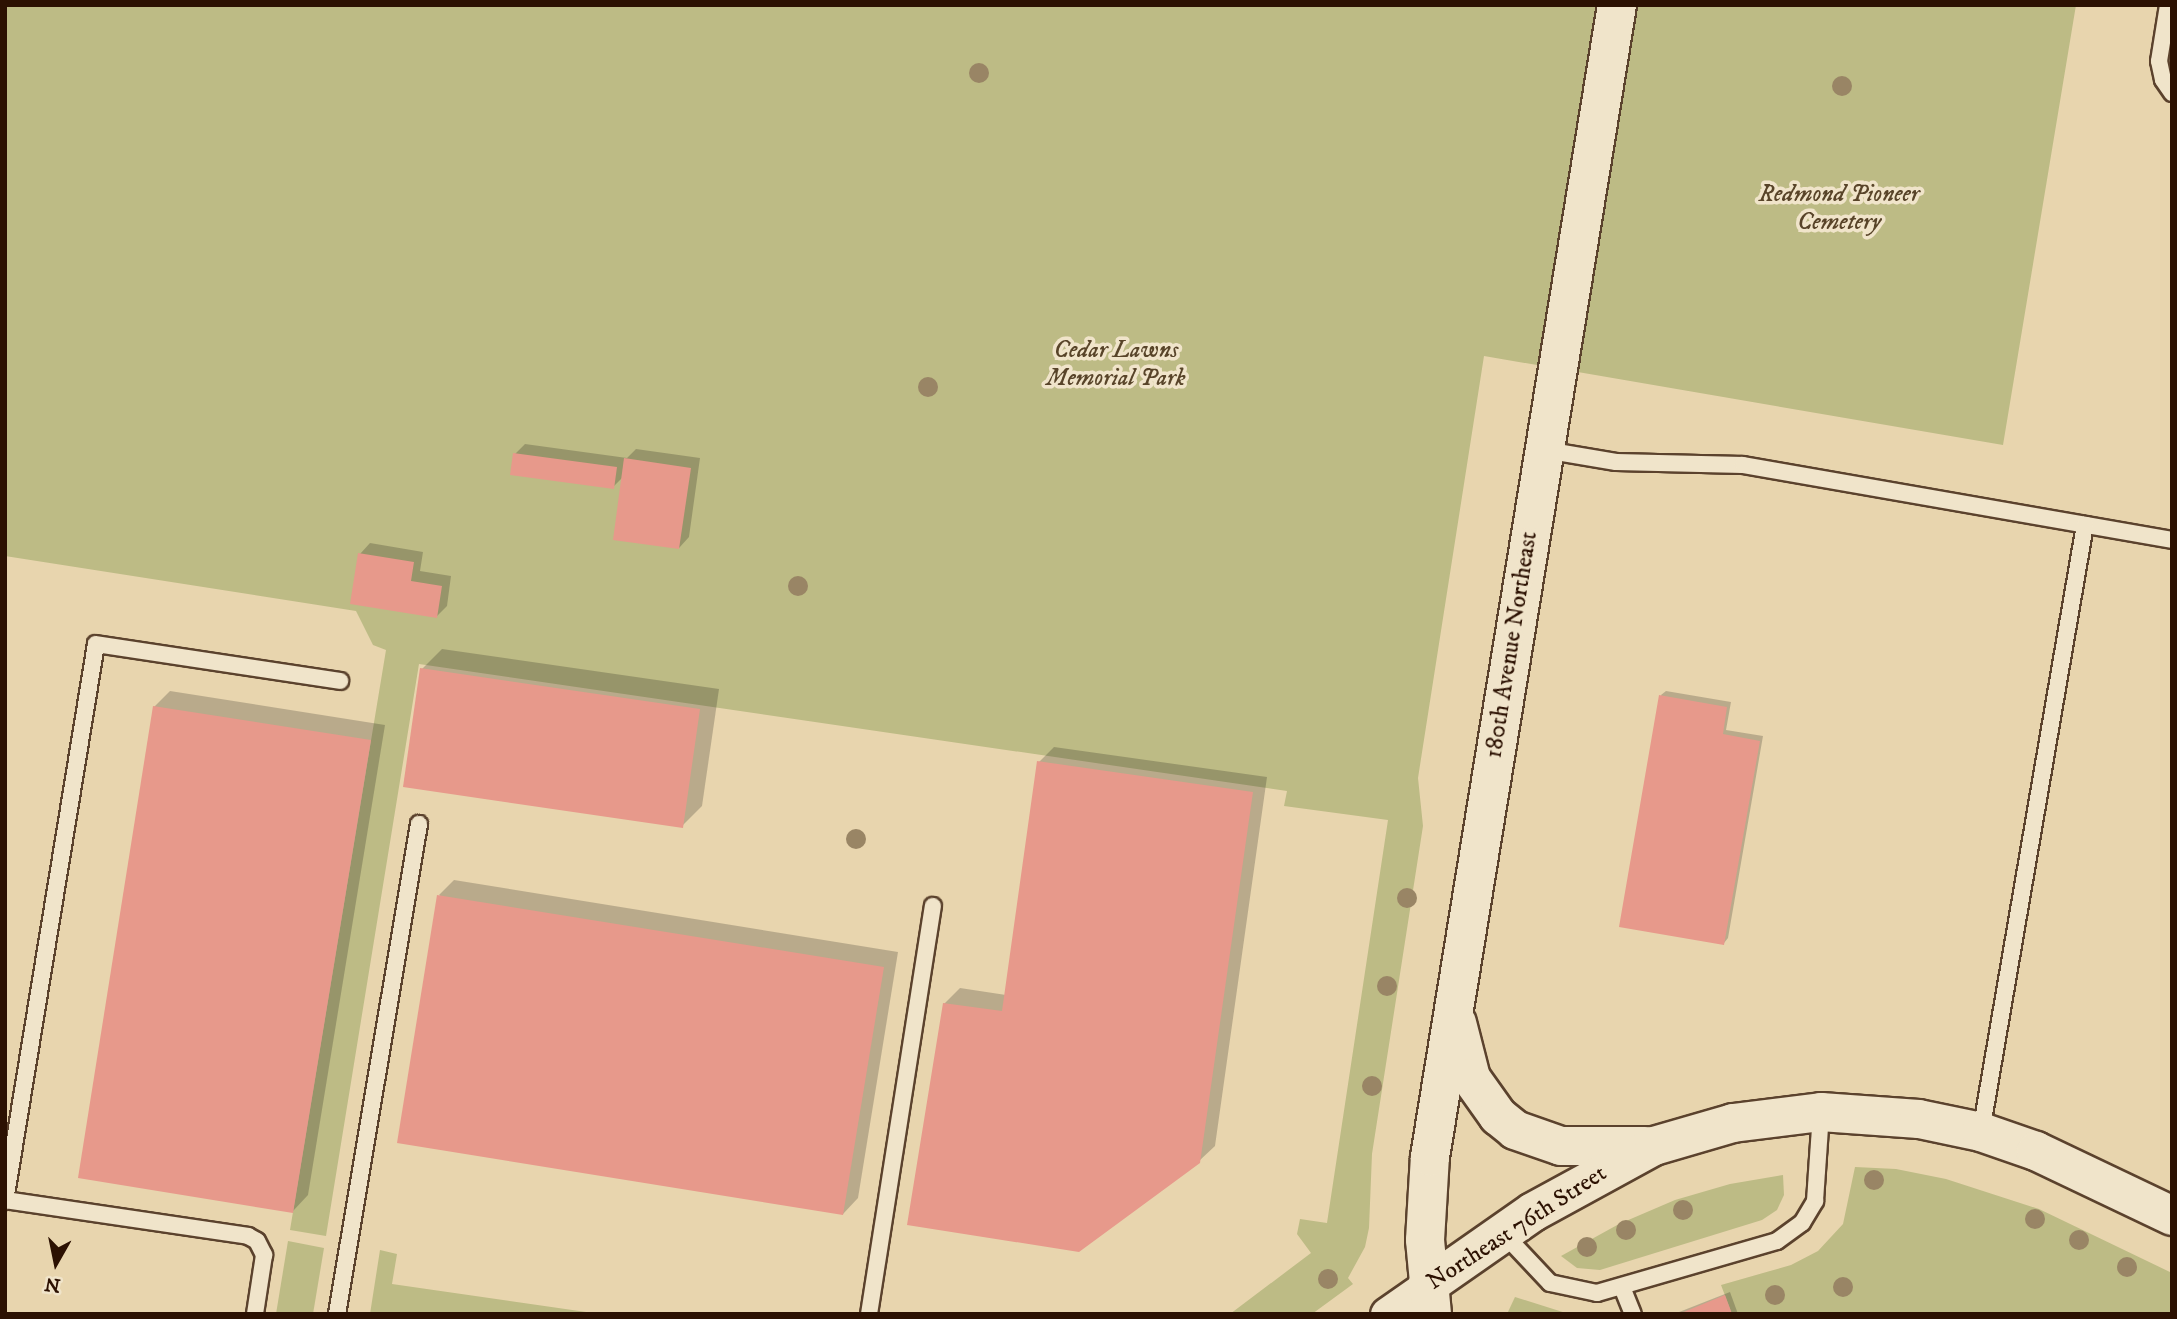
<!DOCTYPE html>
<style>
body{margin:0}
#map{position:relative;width:2177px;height:1319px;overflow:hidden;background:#e8d5ae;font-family:"IM FELL DW Pica",serif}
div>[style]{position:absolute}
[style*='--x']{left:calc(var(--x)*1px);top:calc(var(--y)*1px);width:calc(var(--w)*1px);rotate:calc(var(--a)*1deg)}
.green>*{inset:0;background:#bdbb85}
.shadow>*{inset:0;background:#0003}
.building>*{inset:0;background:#e7998b}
.roads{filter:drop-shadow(2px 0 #5b422d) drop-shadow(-2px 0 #5b422d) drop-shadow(0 2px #5b422d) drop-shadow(0 -2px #5b422d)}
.lane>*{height:16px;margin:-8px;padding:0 8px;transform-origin:8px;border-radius:8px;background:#f0e4ca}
.street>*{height:33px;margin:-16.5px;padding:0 16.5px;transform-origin:16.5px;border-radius:16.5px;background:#f0e4ca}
.secondary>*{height:38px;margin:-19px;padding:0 19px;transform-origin:19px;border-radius:19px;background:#f0e4ca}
.trees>*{width:20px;height:20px;margin:-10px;border-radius:50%;background:#998565}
span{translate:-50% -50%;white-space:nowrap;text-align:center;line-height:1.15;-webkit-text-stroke:7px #f0e4ca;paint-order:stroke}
.park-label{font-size:24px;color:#584429;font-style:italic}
.street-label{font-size:24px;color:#2c1102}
.frame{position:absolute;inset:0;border:7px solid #2c1102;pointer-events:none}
.north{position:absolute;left:21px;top:1228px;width:70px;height:70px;-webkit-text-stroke:5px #f0e4ca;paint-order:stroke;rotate:189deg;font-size:19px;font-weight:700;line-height:28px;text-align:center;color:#2c1102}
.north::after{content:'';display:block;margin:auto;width:24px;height:32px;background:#2c1102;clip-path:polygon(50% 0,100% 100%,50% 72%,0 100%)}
</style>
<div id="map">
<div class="green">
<i style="clip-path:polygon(5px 5px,2076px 5px,2003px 445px,1484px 356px,1418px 778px,1423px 826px,1372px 1154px,1369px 1228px,1365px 1247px,1348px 1278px,1353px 1284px,1312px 1314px,1230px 1314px,1311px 1253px,1297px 1234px,1300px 1219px,1327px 1223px,1388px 820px,1284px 806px,1287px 791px,419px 664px,326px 1236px,290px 1230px,386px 650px,373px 645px,356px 611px,5px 556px)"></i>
<i style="clip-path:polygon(1855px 1167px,1896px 1169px,1946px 1179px,2039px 1209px,2172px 1273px,2172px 1314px,1732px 1314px,1721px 1285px,1791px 1265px,1818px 1251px,1843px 1224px)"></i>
<i style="clip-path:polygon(1783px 1175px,1784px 1195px,1777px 1210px,1762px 1220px,1600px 1270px,1577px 1268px,1561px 1256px,1619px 1224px,1675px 1200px,1730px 1184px)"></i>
<i style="clip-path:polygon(288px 1241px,324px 1248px,313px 1314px,276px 1314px)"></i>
<i style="clip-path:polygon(380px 1250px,397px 1254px,392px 1284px,600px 1314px,370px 1314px)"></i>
<i style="clip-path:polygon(1515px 1297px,1569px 1314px,1507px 1314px)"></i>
</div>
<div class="shadow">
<i style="clip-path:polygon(525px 444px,627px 458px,636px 449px,700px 458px,689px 537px,679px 548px,623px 477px,613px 487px,515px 454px)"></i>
<i style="clip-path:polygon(370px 543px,423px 552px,420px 571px,451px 576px,447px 606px,437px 616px,360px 554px)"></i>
<i style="clip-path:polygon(442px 649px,719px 689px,702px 806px,682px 826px,422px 669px)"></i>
<i style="clip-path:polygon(170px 691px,385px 725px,308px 1195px,293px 1211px,154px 707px)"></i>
<i style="clip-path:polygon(1666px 691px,1731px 702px,1726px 730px,1763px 736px,1728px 938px,1724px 943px,1661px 695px)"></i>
<i style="clip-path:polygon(1054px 747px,1267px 777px,1215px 1146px,1199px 1161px,944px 1004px,960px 988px,1006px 995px,1039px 762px)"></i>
<i style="clip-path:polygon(454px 880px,898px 952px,858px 1198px,843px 1214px,439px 895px)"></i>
<i style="clip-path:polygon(1730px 1292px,1738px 1314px,1674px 1314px)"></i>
</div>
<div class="building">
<i style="clip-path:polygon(513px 453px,617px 467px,614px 489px,510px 475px)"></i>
<i style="clip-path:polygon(624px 458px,691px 468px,679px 549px,613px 540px)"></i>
<i style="clip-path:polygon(358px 553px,414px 562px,411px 581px,442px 586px,437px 618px,350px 604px)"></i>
<i style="clip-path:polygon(420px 668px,700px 709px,683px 828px,403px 787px)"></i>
<i style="clip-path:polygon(1659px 695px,1727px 707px,1723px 734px,1760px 741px,1724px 945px,1619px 927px)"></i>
<i style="clip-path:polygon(153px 706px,371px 740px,293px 1213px,78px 1178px)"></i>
<i style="clip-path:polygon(1037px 761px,1253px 792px,1200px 1163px,1079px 1252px,907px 1225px,943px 1003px,1002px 1011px)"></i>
<i style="clip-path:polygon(437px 895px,884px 967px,843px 1215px,397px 1143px)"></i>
<i style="clip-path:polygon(1725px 1295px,1732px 1314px,1679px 1314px)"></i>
</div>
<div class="roads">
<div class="lane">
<i style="--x:2168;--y:5;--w:57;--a:99.1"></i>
<i style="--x:2159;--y:61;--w:19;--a:78"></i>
<i style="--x:2163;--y:80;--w:16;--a:55"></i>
<i style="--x:1545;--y:450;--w:72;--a:9.6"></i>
<i style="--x:1616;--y:462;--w:127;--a:1.4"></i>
<i style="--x:1743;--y:465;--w:436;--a:9.9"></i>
<i style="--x:1981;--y:1132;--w:616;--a:-80.28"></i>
<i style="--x:5;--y:1200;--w:246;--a:8.4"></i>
<i style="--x:248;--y:1236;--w:10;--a:29"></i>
<i style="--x:257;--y:1241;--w:16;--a:63"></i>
<i style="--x:264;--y:1255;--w:60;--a:98.7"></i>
<i style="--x:5;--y:1201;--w:564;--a:-80.72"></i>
<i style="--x:96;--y:644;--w:247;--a:8.6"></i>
<i style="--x:1502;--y:1232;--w:70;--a:46.7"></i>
<i style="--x:1550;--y:1283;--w:48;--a:12"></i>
<i style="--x:1597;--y:1293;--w:187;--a:-16.1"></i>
<i style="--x:1777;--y:1241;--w:31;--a:-36"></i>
<i style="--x:1802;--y:1223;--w:26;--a:-59"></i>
<i style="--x:1815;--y:1201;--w:89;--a:-86.1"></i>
<i style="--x:1622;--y:1287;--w:29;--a:68"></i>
<i style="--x:337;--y:1314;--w:497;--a:-80.5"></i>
<i style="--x:869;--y:1314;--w:413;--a:-81.1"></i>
</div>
<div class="street">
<i style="--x:1387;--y:1314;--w:49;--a:-35"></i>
</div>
<div class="secondary">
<i style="--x:1457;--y:1023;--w:57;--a:75.7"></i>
<i style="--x:1471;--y:1078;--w:47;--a:54.6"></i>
<i style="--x:1498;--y:1116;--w:22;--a:39"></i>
<i style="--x:1515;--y:1130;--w:49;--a:19.2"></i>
<i style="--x:1561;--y:1146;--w:84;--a:0"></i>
<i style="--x:1427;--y:1286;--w:129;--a:-34.9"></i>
<i style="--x:1533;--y:1212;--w:138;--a:-28.6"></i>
<i style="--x:1654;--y:1146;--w:82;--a:-16.2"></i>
<i style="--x:1733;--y:1123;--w:89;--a:-7.1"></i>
<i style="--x:1821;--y:1112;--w:98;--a:4.1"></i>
<i style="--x:1919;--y:1119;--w:63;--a:11.8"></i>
<i style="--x:1981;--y:1132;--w:58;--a:19.1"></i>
<i style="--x:2036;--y:1151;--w:151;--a:25.5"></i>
<i style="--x:1432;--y:1314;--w:74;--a:-95.4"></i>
<i style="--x:1425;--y:1240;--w:83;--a:-86.6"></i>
<i style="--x:1430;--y:1157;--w:1167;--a:-80.78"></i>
</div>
</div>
<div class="trees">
<i style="left:979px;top:73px"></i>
<i style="left:1842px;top:86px"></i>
<i style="left:928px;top:387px"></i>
<i style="left:798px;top:586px"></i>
<i style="left:856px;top:839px"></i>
<i style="left:1407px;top:898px"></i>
<i style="left:1387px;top:986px"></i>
<i style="left:1372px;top:1086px"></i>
<i style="left:1874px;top:1180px"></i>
<i style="left:1683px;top:1210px"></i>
<i style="left:2035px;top:1219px"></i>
<i style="left:1626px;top:1230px"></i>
<i style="left:2079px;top:1240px"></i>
<i style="left:1587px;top:1247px"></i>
<i style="left:2127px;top:1267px"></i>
<i style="left:1328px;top:1279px"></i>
<i style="left:1843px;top:1287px"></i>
<i style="left:1775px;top:1295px"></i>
</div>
<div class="park-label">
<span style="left:1839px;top:209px">Redmond Pioneer<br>Cemetery</span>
<span style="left:1116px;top:365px">Cedar Lawns<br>Memorial Park</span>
</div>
<div class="street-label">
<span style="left:1512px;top:645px;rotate:-81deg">180th Avenue Northeast</span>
<span style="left:1517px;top:1228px;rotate:-33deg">Northeast 76th Street</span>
</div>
<div class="frame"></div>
<div class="north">N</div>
</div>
